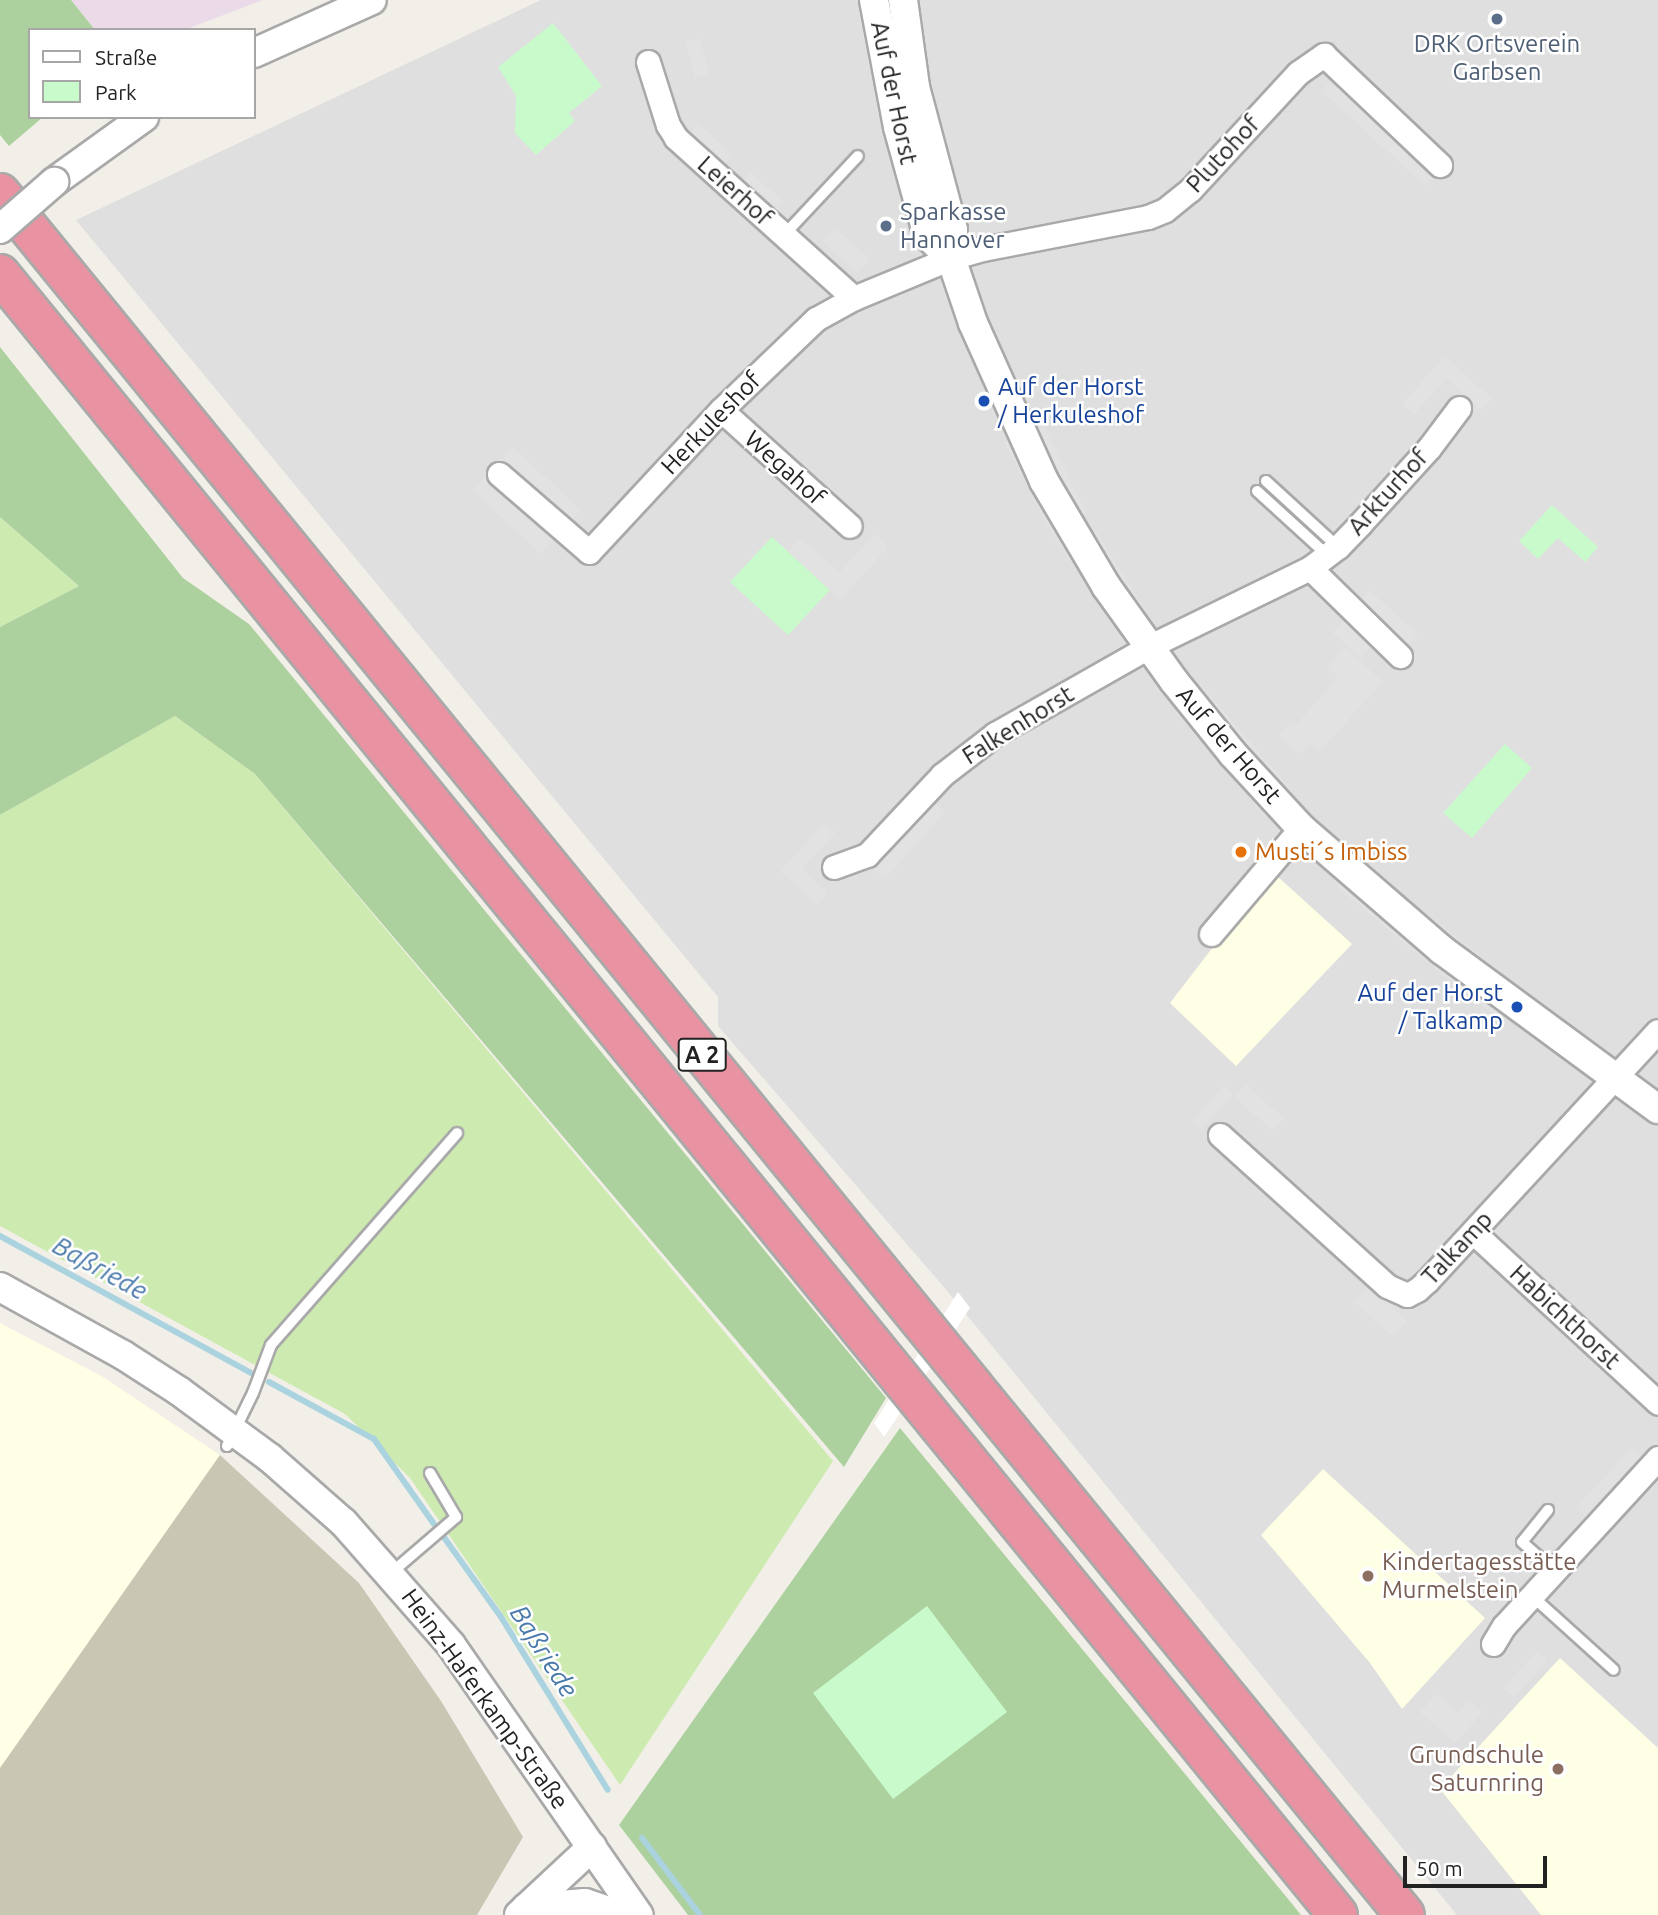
<!DOCTYPE html>
<meta charset="utf-8">
<style>
body{margin:0}
#map{position:relative;width:1658px;height:1915px;overflow:hidden;background:#f2efe9;font-family:Ubuntu,sans-serif}
div>[style]{position:absolute}
[style*='--x']{left:calc(var(--x)*1px);top:calc(var(--y)*1px);width:calc(var(--w)*1px);rotate:calc(var(--a)*1deg)}
.residential>*{inset:0;background:#e0dfdf}
.industrial>*{inset:0;background:#ebdbe8}
.education>*{inset:0;background:#ffffe5}
.construction>*{inset:0;background:#c7c7b4}
.grass>*{inset:0;background:#cdebb0}
.forest>*{inset:0;background:#add19e}
.park>*{inset:0;background:#c8facc}
.parking>*{inset:0;background:#e2e2e2}
.pier>*{inset:0;background:#fff}
.stream>*{height:6px;margin:-3px;padding:0 3px;transform-origin:3px;border-radius:3px;background:#aad3df}
.roads{filter:drop-shadow(2px 0 #a9a9a9) drop-shadow(-2px 0 #a9a9a9) drop-shadow(0 2px #a9a9a9) drop-shadow(0 -2px #a9a9a9)}
.service>*{height:10px;margin:-5px;padding:0 5px;transform-origin:5px;border-radius:5px;background:#fff}
.minor>*{height:23px;margin:-11.5px;padding:0 11.5px;transform-origin:11.5px;border-radius:11.5px;background:#fff}
.tertiary>*{height:28px;margin:-14px;padding:0 14px;transform-origin:14px;border-radius:14px;background:#fff}
.motorway>*{height:38px;margin:-19px;padding:0 19px;transform-origin:19px;border-radius:19px;background:#e892a2}
.bridges{filter:drop-shadow(2px 0 #a9a9a9) drop-shadow(-2px 0 #a9a9a9) drop-shadow(0 2px #a9a9a9) drop-shadow(0 -2px #a9a9a9)}
.tertiary-bridge>*{height:28px;margin:-14px;padding:0 14px;transform-origin:14px;border-radius:14px;background:#fff}
.dots>*{width:19px;height:19px;translate:-50% -50%;box-sizing:border-box;border:4px solid #fff;border-radius:50%}
span{translate:-50% -50%;white-space:nowrap;text-align:center;line-height:1.15;-webkit-text-stroke:5px #fff;paint-order:stroke}
.shield-label span{padding:2px 5px;background:#fff;border:2px solid;border-radius:5px;-webkit-text-stroke-width:0}
.shield-label{font-size:23px;color:#222;font-weight:700}
.service-label{font-size:24px;color:#4e5e75}
.left{translate:0 -50%;text-align:left}
.street-label{font-size:24px;color:#222}
.transit-label{font-size:24px;color:#164399}
.right{translate:-100% -50%;text-align:right}
.food-label{font-size:24px;color:#c56008}
.education-label{font-size:24px;color:#785e54}
.water-label{font-size:26px;color:#4a7aab;font-style:italic}
.legend{position:absolute;left:28px;top:28px;width:228px;height:91px;box-sizing:border-box;background:#fff;border:2px solid #a7a7a7;margin:0;padding:9px 12px;list-style:none;font-size:21px;color:#222}
.legend li{display:flex;align-items:center;gap:14px;height:35px}
.legend b{width:35px;border:2px solid #a7a7a7}
.scale{position:absolute;left:1403px;top:1856px;width:144px;height:32px;box-sizing:border-box;border:4px solid #222;border-top:0;padding-left:9px;font-size:21px;line-height:24px;white-space:nowrap;color:#222;-webkit-text-stroke:5px #fff;paint-order:stroke}
</style>
<div id="map">
<div class="residential">
<i style="clip-path:polygon(541px 0,1658px 0,1658px 1915px,1457px 1915px,943px 1286px,718px 1026px,718px 997px,76px 220px)"></i>
</div>
<div class="industrial">
<i style="clip-path:polygon(71px 0,263px 0,184px 30px,95px 30px)"></i>
</div>
<div class="education">
<i style="clip-path:polygon(1277px 876px,1352px 944px,1236px 1066px,1170px 1003px,1220px 938px)"></i>
<i style="clip-path:polygon(0 1323px,103px 1377px,220px 1455px,0 1768px)"></i>
<i style="clip-path:polygon(1323px 1469px,1485px 1618px,1402px 1709px,1370px 1663px,1261px 1535px)"></i>
<i style="clip-path:polygon(1560px 1658px,1658px 1748px,1658px 1915px,1541px 1915px,1440px 1789px)"></i>
</div>
<div class="construction">
<i style="clip-path:polygon(220px 1455px,359px 1583px,441px 1701px,523px 1837px,477px 1915px,0 1915px,0 1768px)"></i>
</div>
<div class="grass">
<i style="clip-path:polygon(0 517px,79px 586px,0 627px)"></i>
<i style="clip-path:polygon(175px 716px,255px 774px,833px 1461px,620px 1785px,410px 1478px,345px 1414px,0 1226px,0 815px)"></i>
</div>
<div class="forest">
<i style="clip-path:polygon(0 0,71px 0,95px 30px,30px 30px,30px 117px,43px 117px,9px 146px,0 135px)"></i>
<i style="clip-path:polygon(0 347px,183px 578px,249px 624px,886px 1398px,844px 1467px,255px 774px,175px 716px,0 815px,0 627px,79px 586px,0 517px)"></i>
<i style="clip-path:polygon(900px 1428px,1293px 1905px,1301px 1915px,688px 1915px,619px 1825px)"></i>
</div>
<div class="park">
<i style="clip-path:polygon(553px 23px,602px 86px,569px 113px,575px 121px,536px 155px,515px 133px,516px 96px,498px 67px)"></i>
<i style="clip-path:polygon(1552px 505px,1598px 547px,1585px 562px,1558px 538px,1538px 559px,1519px 541px)"></i>
<i style="clip-path:polygon(772px 537px,830px 590px,788px 635px,730px 582px)"></i>
<i style="clip-path:polygon(1505px 744px,1532px 768px,1472px 838px,1443px 813px)"></i>
<i style="clip-path:polygon(927px 1606px,1007px 1712px,893px 1799px,813px 1693px)"></i>
</div>
<div class="parking">
<i style="clip-path:polygon(700px 39px,709px 74px,695px 77px,686px 42px)"></i>
<i style="clip-path:polygon(1332px 79px,1434px 175px,1425px 186px,1322px 91px)"></i>
<i style="clip-path:polygon(698px 123px,733px 155px,724px 165px,689px 134px)"></i>
<i style="clip-path:polygon(750px 172px,784px 202px,775px 212px,741px 182px)"></i>
<i style="clip-path:polygon(835px 228px,870px 259px,857px 273px,823px 242px)"></i>
<i style="clip-path:polygon(1445px 356px,1492px 399px,1481px 410px,1447px 379px,1414px 414px,1402px 404px)"></i>
<i style="clip-path:polygon(1035px 408px,1087px 514px,1081px 517px,1028px 410px)"></i>
<i style="clip-path:polygon(1011px 439px,1118px 618px,1110px 622px,1049px 528px,1004px 442px)"></i>
<i style="clip-path:polygon(513px 447px,581px 510px,541px 554px,473px 491px)"></i>
<i style="clip-path:polygon(1096px 531px,1146px 611px,1140px 614px,1090px 535px)"></i>
<i style="clip-path:polygon(875px 534px,888px 547px,840px 600px,789px 551px,800px 538px,840px 572px)"></i>
<i style="clip-path:polygon(1369px 590px,1418px 634px,1406px 647px,1358px 603px)"></i>
<i style="clip-path:polygon(1344px 620px,1372px 645px,1360px 658px,1333px 633px)"></i>
<i style="clip-path:polygon(1345px 647px,1383px 682px,1319px 752px,1309px 743px,1299px 754px,1279px 735px,1289px 723px,1295px 726px,1338px 677px,1327px 667px)"></i>
<i style="clip-path:polygon(1203px 687px,1293px 792px,1288px 797px,1197px 692px)"></i>
<i style="clip-path:polygon(1182px 707px,1270px 810px,1265px 816px,1175px 712px)"></i>
<i style="clip-path:polygon(933px 802px,945px 812px,885px 879px,873px 869px)"></i>
<i style="clip-path:polygon(824px 823px,835px 833px,802px 869px,828px 893px,817px 905px,781px 871px)"></i>
<i style="clip-path:polygon(1335px 833px,1413px 903px,1500px 971px,1499px 982px,1329px 839px)"></i>
<i style="clip-path:polygon(1341px 881px,1507px 1013px,1496px 1015px,1465px 993px,1337px 887px)"></i>
<i style="clip-path:polygon(1246px 1084px,1284px 1119px,1273px 1131px,1234px 1097px)"></i>
<i style="clip-path:polygon(1224px 1085px,1233px 1094px,1201px 1130px,1192px 1122px)"></i>
<i style="clip-path:polygon(1369px 1286px,1407px 1321px,1393px 1337px,1354px 1302px)"></i>
<i style="clip-path:polygon(1632px 1447px,1644px 1458px,1589px 1519px,1577px 1507px)"></i>
<i style="clip-path:polygon(1537px 1651px,1548px 1660px,1514px 1698px,1503px 1688px)"></i>
<i style="clip-path:polygon(1437px 1694px,1457px 1713px,1469px 1700px,1483px 1712px,1455px 1743px,1420px 1712px)"></i>
</div>
<div class="pier">
<i style="clip-path:polygon(958px 1292px,970px 1308px,884px 1437px,874px 1423px)"></i>
</div>
<div class="stream">
<i style="--x:0;--y:1236;--w:290;--a:28.6"></i>
<i style="--x:269;--y:1382;--w:119;--a:28.5"></i>
<i style="--x:374;--y:1439;--w:104;--a:54.8"></i>
<i style="--x:443;--y:1536;--w:100;--a:54.4"></i>
<i style="--x:501;--y:1617;--w:203;--a:58.3"></i>
<i style="--x:642;--y:1838;--w:96;--a:53"></i>
</div>
<div class="roads">
<div class="service">
<i style="--x:784;--y:235;--w:108;--a:-46.9"></i>
<i style="--x:1266;--y:481;--w:98;--a:42.5"></i>
<i style="--x:1257;--y:491;--w:95;--a:42.4"></i>
<i style="--x:227;--y:1446;--w:59;--a:-63.9"></i>
<i style="--x:253;--y:1393;--w:51;--a:-69.4"></i>
<i style="--x:271;--y:1345;--w:282;--a:-48.7"></i>
<i style="--x:1548;--y:1510;--w:41;--a:129.1"></i>
<i style="--x:1522;--y:1542;--w:44;--a:41.3"></i>
<i style="--x:391;--y:1573;--w:86;--a:-40.7"></i>
<i style="--x:456;--y:1517;--w:51;--a:-120.6"></i>
<i style="--x:1532;--y:1596;--w:110;--a:42.1"></i>
</div>
<div class="minor">
<i style="--x:648;--y:62;--w:66;--a:72.4"></i>
<i style="--x:668;--y:125;--w:15;--a:58"></i>
<i style="--x:676;--y:138;--w:239;--a:42"></i>
<i style="--x:721;--y:410;--w:173;--a:42"></i>
<i style="--x:499;--y:474;--w:119;--a:40.9"></i>
<i style="--x:589;--y:552;--w:194;--a:-47.1"></i>
<i style="--x:721;--y:410;--w:132;--a:-43.8"></i>
<i style="--x:816;--y:319;--w:43;--a:-28.9"></i>
<i style="--x:854;--y:298;--w:105;--a:-22.4"></i>
<i style="--x:951;--y:258;--w:33;--a:-16"></i>
<i style="--x:983;--y:249;--w:168;--a:-11"></i>
<i style="--x:1148;--y:217;--w:18;--a:-22"></i>
<i style="--x:1165;--y:210;--w:32;--a:-39"></i>
<i style="--x:1190;--y:190;--w:159;--a:-47.3"></i>
<i style="--x:1298;--y:73;--w:32;--a:-35"></i>
<i style="--x:1324;--y:55;--w:160;--a:43.5"></i>
<i style="--x:1310;--y:568;--w:126;--a:44.4"></i>
<i style="--x:834;--y:867;--w:35;--a:-20"></i>
<i style="--x:867;--y:855;--w:110;--a:-46.8"></i>
<i style="--x:942;--y:775;--w:67;--a:-37.7"></i>
<i style="--x:995;--y:734;--w:176;--a:-29.6"></i>
<i style="--x:1148;--y:647;--w:180;--a:-26"></i>
<i style="--x:1310;--y:568;--w:35;--a:-37"></i>
<i style="--x:1338;--y:547;--w:32;--a:-46"></i>
<i style="--x:1360;--y:524;--w:103;--a:-47.8"></i>
<i style="--x:1429;--y:448;--w:50;--a:-53.1"></i>
<i style="--x:1211;--y:934;--w:139;--a:-49.7"></i>
<i style="--x:1220;--y:1135;--w:225;--a:42.1"></i>
<i style="--x:1387;--y:1286;--w:22;--a:24"></i>
<i style="--x:1407;--y:1295;--w:11;--a:-27"></i>
<i style="--x:1417;--y:1290;--w:13;--a:-42"></i>
<i style="--x:1427;--y:1281;--w:340;--a:-47.3"></i>
<i style="--x:1473;--y:1232;--w:252;--a:42.7"></i>
<i style="--x:1493;--y:1644;--w:21;--a:-59"></i>
<i style="--x:1504;--y:1626;--w:228;--a:-47.5"></i>
</div>
<div class="tertiary">
<i style="--x:874;--y:0;--w:129;--a:79.3"></i>
<i style="--x:898;--y:127;--w:113;--a:74.6"></i>
<i style="--x:928;--y:236;--w:32;--a:44"></i>
<i style="--x:903;--y:0;--w:88;--a:82.1"></i>
<i style="--x:915;--y:87;--w:148;--a:75.1"></i>
<i style="--x:953;--y:230;--w:28;--a:94"></i>
<i style="--x:951;--y:258;--w:69;--a:71.3"></i>
<i style="--x:973;--y:323;--w:173;--a:65.8"></i>
<i style="--x:1044;--y:481;--w:122;--a:59.4"></i>
<i style="--x:1106;--y:586;--w:117;--a:54.4"></i>
<i style="--x:1174;--y:681;--w:94;--a:51.1"></i>
<i style="--x:1233;--y:754;--w:100;--a:47.4"></i>
<i style="--x:1301;--y:828;--w:186;--a:40.9"></i>
<i style="--x:1442;--y:950;--w:268;--a:36.4"></i>
<i style="--x:254;--y:53;--w:129;--a:-24.2"></i>
<i style="--x:54;--y:182;--w:111;--a:-35.8"></i>
<i style="--x:0;--y:1287;--w:141;--a:28.9"></i>
<i style="--x:123;--y:1355;--w:67;--a:32.7"></i>
<i style="--x:179;--y:1391;--w:113;--a:36.4"></i>
<i style="--x:270;--y:1458;--w:98;--a:41.3"></i>
<i style="--x:344;--y:1523;--w:162;--a:48.7"></i>
<i style="--x:451;--y:1645;--w:329;--a:55.2"></i>
<i style="--x:526;--y:1908;--w:59;--a:-4.8"></i>
<i style="--x:585;--y:1903;--w:37;--a:19"></i>
<i style="--x:519;--y:1915;--w:100;--a:-43"></i>
</div>
<div class="motorway">
<i style="--x:0;--y:193;--w:2222;--a:50.79"></i>
<i style="--x:0;--y:274;--w:2117;--a:50.81"></i>
</div>
</div>
<div class="bridges">
<div class="tertiary-bridge">
<i style="--x:0;--y:229;--w:72;--a:-41"></i>
</div>
</div>
<div class="dots">
<i style="left:1497px;top:19px;background:#5c6f8a"></i>
<i style="left:886px;top:226px;background:#5c6f8a"></i>
<i style="left:984px;top:401px;background:#1a4fb4"></i>
<i style="left:1241px;top:852px;background:#e8710a"></i>
<i style="left:1517px;top:1007px;background:#1a4fb4"></i>
<i style="left:1368px;top:1576px;background:#8d6e63"></i>
<i style="left:1558px;top:1769px;background:#8d6e63"></i>
</div>
<div class="shield-label">
<span style="left:702px;top:1055px">A 2</span>
</div>
<div class="service-label">
<span style="left:1497px;top:58px">DRK Ortsverein<br>Garbsen</span>
<span class="left" style="left:900px;top:226px">Sparkasse<br>Hannover</span>
</div>
<div class="street-label">
<span style="left:894px;top:93px;rotate:78deg">Auf der Horst</span>
<span style="left:1223px;top:154px;rotate:-47deg">Plutohof</span>
<span style="left:735px;top:191px;rotate:42deg">Leierhof</span>
<span style="left:711px;top:423px;rotate:-46deg">Herkuleshof</span>
<span style="left:785px;top:468px;rotate:42deg">Wegahof</span>
<span style="left:1388px;top:492px;rotate:-48deg">Arkturhof</span>
<span style="left:1018px;top:725px;rotate:-32deg">Falkenhorst</span>
<span style="left:1229px;top:745px;rotate:49deg">Auf der Horst</span>
<span style="left:1457px;top:1248px;rotate:-47deg">Talkamp</span>
<span style="left:1565px;top:1317px;rotate:43deg">Habichthorst</span>
<span style="left:485px;top:1699px;rotate:54deg">Heinz-Haferkamp-Straße</span>
</div>
<div class="transit-label">
<span class="left" style="left:998px;top:401px">Auf der Horst<br>/ Herkuleshof</span>
<span class="right" style="left:1503px;top:1007px">Auf der Horst<br>/ Talkamp</span>
</div>
<div class="food-label">
<span class="left" style="left:1255px;top:852px">Musti´s Imbiss</span>
</div>
<div class="education-label">
<span class="left" style="left:1382px;top:1576px">Kindertagesstätte<br>Murmelstein</span>
<span class="right" style="left:1544px;top:1769px">Grundschule<br>Saturnring</span>
</div>
<div class="water-label">
<span style="left:100px;top:1268px;rotate:29deg">Baßriede</span>
<span style="left:544px;top:1651px;rotate:58deg">Baßriede</span>
</div>
<ul class="legend">
<li><b style="height:9px;background:#fff"></b>Straße</li>
<li><b style="height:19px;background:#c8facc"></b>Park</li>
</ul>
<div class="scale">50 m</div>
</div>
